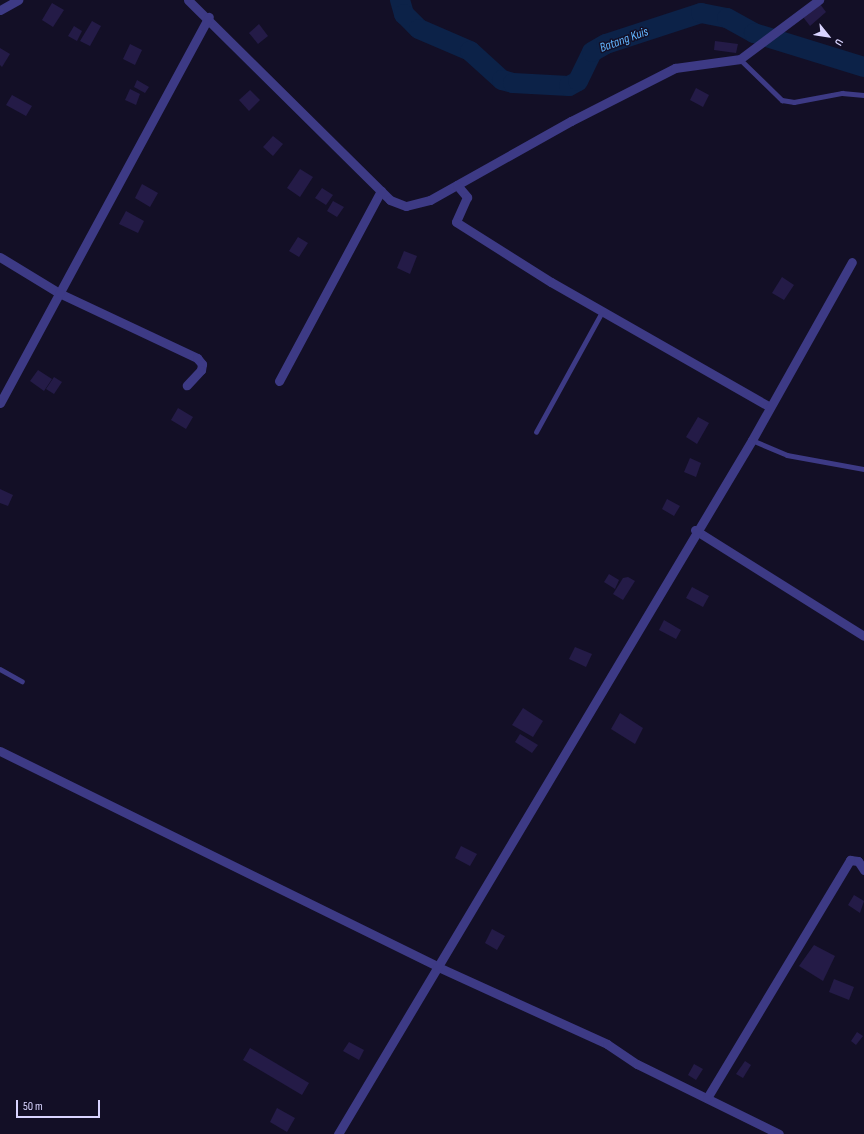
<!DOCTYPE html>
<style>
body{margin:0}
#map{position:relative;width:864px;height:1134px;overflow:hidden;background:#130f26;font-family:"Sofia Sans Condensed",sans-serif}
div>[style]{position:absolute}
[style*='--x']{left:calc(var(--x)*1px);top:calc(var(--y)*1px);width:calc(var(--w)*1px);rotate:calc(var(--a)*1deg)}
.river>*{height:20px;margin:-10px;padding:0 10px;transform-origin:10px;border-radius:10px;background:#0c2248}
.building>*{inset:0;background:#241b47}
.service>*{height:4.5px;margin:-2.25px;padding:0 2.25px;transform-origin:2.25px;border-radius:2.25px;background:#3d3a85}
.minor>*{height:9px;margin:-4.5px;padding:0 4.5px;transform-origin:4.5px;border-radius:4.5px;background:#3d3a85}
span{translate:-50% -50%;white-space:nowrap;text-align:center;line-height:1.15;-webkit-text-stroke:3px #130f26;paint-order:stroke}
.water-label{font-size:13px;color:#62b6ff;font-style:italic}
.north{position:absolute;left:808px;top:16px;width:40px;height:40px;-webkit-text-stroke:3px #130f26;paint-order:stroke;rotate:120deg;font-size:11px;font-weight:700;line-height:16px;text-align:center;color:#d9d4ff}
.north::after{content:'';display:block;margin:auto;width:14px;height:18px;background:#d9d4ff;clip-path:polygon(50% 0,100% 100%,50% 72%,0 100%)}
.scale{position:absolute;left:16px;top:1100px;width:84px;height:18px;box-sizing:border-box;border:2px solid #d9d4ff;border-top:0;padding-left:5px;font-size:12px;line-height:14px;white-space:nowrap;color:#d9d4ff;-webkit-text-stroke:3px #130f26;paint-order:stroke}
</style>
<div id="map">
<div class="river">
<i style="--x:400;--y:0;--w:15;--a:74"></i>
<i style="--x:404;--y:14;--w:21;--a:45"></i>
<i style="--x:419;--y:29;--w:56;--a:23.3"></i>
<i style="--x:470;--y:51;--w:43;--a:42.2"></i>
<i style="--x:502;--y:80;--w:11;--a:15"></i>
<i style="--x:513;--y:83;--w:56;--a:3.1"></i>
<i style="--x:569;--y:86;--w:10;--a:-29"></i>
<i style="--x:578;--y:81;--w:32;--a:-64"></i>
<i style="--x:592;--y:52;--w:16;--a:-30"></i>
<i style="--x:606;--y:44;--w:100;--a:-18.1"></i>
<i style="--x:701;--y:13;--w:26;--a:11"></i>
<i style="--x:727;--y:18;--w:31;--a:29"></i>
<i style="--x:754;--y:33;--w:115;--a:17.2"></i>
</div>
<div class="building">
<i style="clip-path:polygon(52px 3px,64px 10px,53px 27px,42px 20px)"></i>
<i style="clip-path:polygon(820px 4px,826px 12px,810px 26px,803px 17px)"></i>
<i style="clip-path:polygon(92px 21px,101px 26px,90px 46px,80px 41px)"></i>
<i style="clip-path:polygon(259px 24px,268px 36px,258px 44px,249px 33px)"></i>
<i style="clip-path:polygon(74px 26px,82px 31px,77px 41px,68px 36px)"></i>
<i style="clip-path:polygon(715px 41px,738px 44px,736px 53px,714px 50px)"></i>
<i style="clip-path:polygon(130px 44px,142px 50px,135px 65px,123px 59px)"></i>
<i style="clip-path:polygon(0 48px,10px 54px,2px 67px,0 65px)"></i>
<i style="clip-path:polygon(137px 80px,149px 87px,145px 93px,134px 87px)"></i>
<i style="clip-path:polygon(696px 88px,709px 95px,703px 107px,690px 100px)"></i>
<i style="clip-path:polygon(130px 89px,140px 94px,136px 105px,125px 100px)"></i>
<i style="clip-path:polygon(250px 90px,260px 100px,249px 111px,239px 100px)"></i>
<i style="clip-path:polygon(12px 95px,32px 106px,26px 116px,6px 105px)"></i>
<i style="clip-path:polygon(273px 136px,283px 144px,273px 156px,263px 147px)"></i>
<i style="clip-path:polygon(300px 169px,313px 177px,300px 197px,287px 188px)"></i>
<i style="clip-path:polygon(142px 184px,158px 193px,150px 207px,135px 198px)"></i>
<i style="clip-path:polygon(322px 188px,333px 195px,326px 205px,315px 198px)"></i>
<i style="clip-path:polygon(333px 201px,344px 207px,337px 217px,327px 211px)"></i>
<i style="clip-path:polygon(126px 211px,144px 221px,138px 233px,119px 224px)"></i>
<i style="clip-path:polygon(298px 237px,308px 243px,299px 257px,289px 251px)"></i>
<i style="clip-path:polygon(404px 251px,417px 256px,410px 274px,397px 268px)"></i>
<i style="clip-path:polygon(782px 277px,794px 285px,784px 300px,772px 293px)"></i>
<i style="clip-path:polygon(38px 370px,52px 379px,44px 391px,30px 381px)"></i>
<i style="clip-path:polygon(54px 377px,62px 382px,54px 394px,46px 389px)"></i>
<i style="clip-path:polygon(178px 408px,193px 417px,186px 429px,171px 420px)"></i>
<i style="clip-path:polygon(698px 417px,709px 423px,697px 444px,686px 437px)"></i>
<i style="clip-path:polygon(690px 458px,701px 463px,696px 477px,684px 472px)"></i>
<i style="clip-path:polygon(0 489px,13px 495px,8px 506px,0 503px)"></i>
<i style="clip-path:polygon(667px 499px,680px 506px,674px 516px,662px 509px)"></i>
<i style="clip-path:polygon(609px 574px,619px 580px,615px 589px,604px 582px)"></i>
<i style="clip-path:polygon(628px 577px,635px 581px,623px 600px,613px 594px,623px 578px)"></i>
<i style="clip-path:polygon(692px 587px,709px 596px,703px 607px,686px 598px)"></i>
<i style="clip-path:polygon(664px 620px,681px 630px,676px 639px,659px 630px)"></i>
<i style="clip-path:polygon(575px 647px,592px 654px,586px 667px,569px 659px)"></i>
<i style="clip-path:polygon(523px 708px,543px 721px,533px 737px,512px 725px)"></i>
<i style="clip-path:polygon(620px 713px,643px 728px,635px 744px,611px 729px)"></i>
<i style="clip-path:polygon(520px 734px,538px 745px,532px 753px,515px 742px)"></i>
<i style="clip-path:polygon(461px 846px,477px 854px,470px 866px,455px 858px)"></i>
<i style="clip-path:polygon(854px 895px,864px 901px,860px 913px,848px 905px)"></i>
<i style="clip-path:polygon(492px 929px,505px 936px,497px 950px,485px 943px)"></i>
<i style="clip-path:polygon(814px 945px,835px 956px,823px 981px,799px 966px)"></i>
<i style="clip-path:polygon(834px 979px,854px 987px,849px 1000px,829px 992px)"></i>
<i style="clip-path:polygon(857px 1032px,863px 1036px,856px 1045px,851px 1041px)"></i>
<i style="clip-path:polygon(349px 1042px,364px 1050px,359px 1060px,343px 1051px)"></i>
<i style="clip-path:polygon(250px 1048px,309px 1083px,302px 1095px,243px 1060px)"></i>
<i style="clip-path:polygon(745px 1061px,751px 1065px,743px 1078px,736px 1074px)"></i>
<i style="clip-path:polygon(694px 1064px,703px 1069px,696px 1080px,688px 1075px)"></i>
<i style="clip-path:polygon(277px 1108px,295px 1118px,287px 1132px,270px 1122px)"></i>
</div>
<div class="service">
<i style="--x:740;--y:59;--w:59;--a:44.3"></i>
<i style="--x:782;--y:100;--w:12;--a:9"></i>
<i style="--x:794;--y:102;--w:49;--a:-10.6"></i>
<i style="--x:842;--y:93;--w:22;--a:5"></i>
<i style="--x:536;--y:432;--w:139;--a:-61.2"></i>
<i style="--x:752;--y:440;--w:38;--a:23"></i>
<i style="--x:787;--y:455;--w:78;--a:10.3"></i>
<i style="--x:0;--y:669;--w:25;--a:29"></i>
</div>
<div class="minor">
<i style="--x:188;--y:0;--w:284;--a:44.7"></i>
<i style="--x:390;--y:200;--w:17;--a:21"></i>
<i style="--x:406;--y:206;--w:25;--a:-14"></i>
<i style="--x:430;--y:200;--w:162;--a:-29.3"></i>
<i style="--x:571;--y:121;--w:117;--a:-27"></i>
<i style="--x:675;--y:68;--w:66;--a:-7.9"></i>
<i style="--x:740;--y:59;--w:99;--a:-36.8"></i>
<i style="--x:0;--y:10;--w:21;--a:-29"></i>
<i style="--x:457;--y:185;--w:16;--a:50"></i>
<i style="--x:467;--y:197;--w:27;--a:114"></i>
<i style="--x:456;--y:222;--w:112;--a:32.3"></i>
<i style="--x:551;--y:282;--w:252;--a:29.7"></i>
<i style="--x:0;--y:257;--w:69;--a:31.4"></i>
<i style="--x:59;--y:293;--w:153;--a:25.2"></i>
<i style="--x:197;--y:358;--w:8;--a:50"></i>
<i style="--x:202;--y:364;--w:6;--a:99"></i>
<i style="--x:201;--y:370;--w:21;--a:133"></i>
<i style="--x:279;--y:381;--w:216;--a:-61.8"></i>
<i style="--x:0;--y:403;--w:439;--a:-61.6"></i>
<i style="--x:695;--y:530;--w:199;--a:32.1"></i>
<i style="--x:0;--y:751;--w:486;--a:26.2"></i>
<i style="--x:436;--y:966;--w:188;--a:24.5"></i>
<i style="--x:607;--y:1044;--w:36;--a:34"></i>
<i style="--x:637;--y:1064;--w:158;--a:26.2"></i>
<i style="--x:707;--y:1098;--w:278;--a:-59"></i>
<i style="--x:850;--y:860;--w:8;--a:7"></i>
<i style="--x:858;--y:861;--w:11;--a:56"></i>
<i style="--x:338;--y:1134;--w:808;--a:-59.18"></i>
<i style="--x:752;--y:440;--w:204;--a:-60.7"></i>
</div>
<div class="water-label">
<span style="left:624px;top:40px;rotate:-20deg">Batang Kuis</span>
</div>
<div class="north">U</div>
<div class="scale">50 m</div>
</div>
